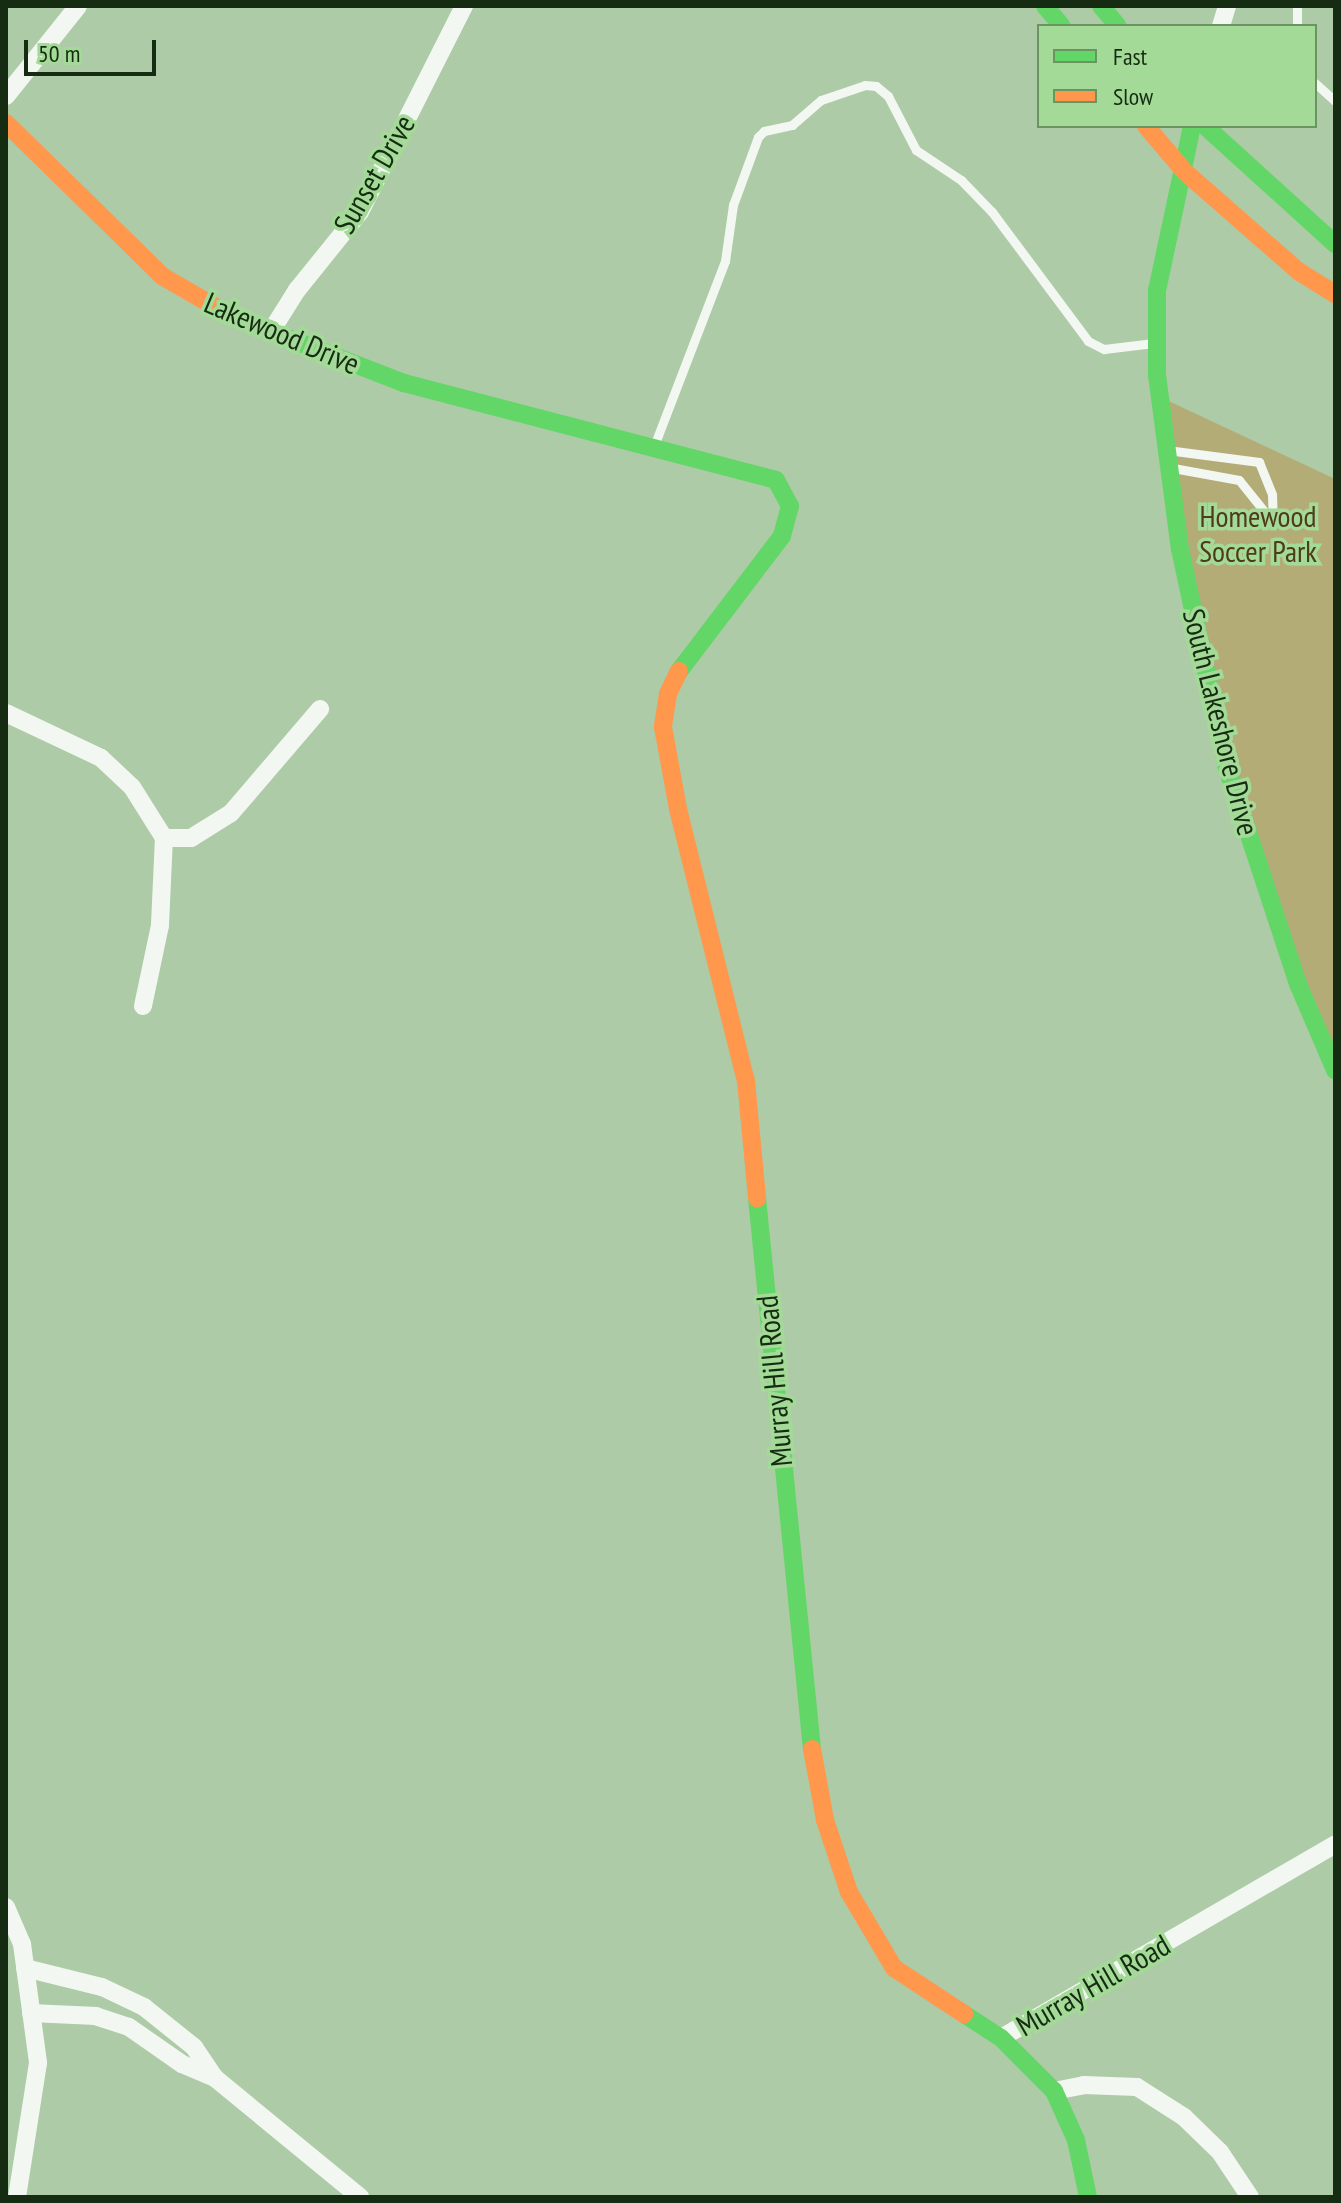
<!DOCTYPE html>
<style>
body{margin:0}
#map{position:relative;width:1341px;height:2203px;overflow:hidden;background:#adcba6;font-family:"PT Sans Narrow",sans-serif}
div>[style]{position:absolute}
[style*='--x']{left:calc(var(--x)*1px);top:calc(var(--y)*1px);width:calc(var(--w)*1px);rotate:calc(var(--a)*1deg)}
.green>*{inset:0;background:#b4ac77}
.lane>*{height:9px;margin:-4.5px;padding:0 4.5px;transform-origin:4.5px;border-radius:4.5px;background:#f3f7f2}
.street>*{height:18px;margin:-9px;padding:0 9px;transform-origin:9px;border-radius:9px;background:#f3f7f2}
.fast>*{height:18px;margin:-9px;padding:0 9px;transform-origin:9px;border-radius:9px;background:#63d668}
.slow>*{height:18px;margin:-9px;padding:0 9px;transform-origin:9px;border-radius:9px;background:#ff974d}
span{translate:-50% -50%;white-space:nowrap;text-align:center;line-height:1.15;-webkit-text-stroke:7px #a4da97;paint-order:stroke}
.street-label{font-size:30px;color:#162c12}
.park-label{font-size:30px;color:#4e3b19}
.frame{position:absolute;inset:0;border:8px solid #162c12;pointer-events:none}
.legend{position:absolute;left:1037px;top:24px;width:280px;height:104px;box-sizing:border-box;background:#a4da97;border:2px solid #6b9462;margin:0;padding:10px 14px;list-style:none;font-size:24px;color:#162c12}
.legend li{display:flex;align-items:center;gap:16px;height:40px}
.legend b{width:40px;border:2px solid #6b9462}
.scale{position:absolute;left:24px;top:40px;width:132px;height:36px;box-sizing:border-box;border:4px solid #162c12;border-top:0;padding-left:10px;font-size:24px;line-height:28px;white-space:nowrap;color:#162c12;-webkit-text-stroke:6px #a4da97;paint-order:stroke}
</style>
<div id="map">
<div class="green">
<i style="clip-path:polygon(1160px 397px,1335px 479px,1335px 1069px,1235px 791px)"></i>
</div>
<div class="lane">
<i style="--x:1297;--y:26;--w:20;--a:-90"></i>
<i style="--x:1315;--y:83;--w:27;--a:42"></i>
<i style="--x:654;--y:446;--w:198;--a:-69"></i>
<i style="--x:725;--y:261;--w:57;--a:-81.9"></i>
<i style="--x:733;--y:205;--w:72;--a:-69.8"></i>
<i style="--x:758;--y:137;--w:8;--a:-45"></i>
<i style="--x:764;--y:131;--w:29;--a:-12"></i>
<i style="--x:792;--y:125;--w:38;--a:-41"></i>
<i style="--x:821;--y:100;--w:46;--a:-18.8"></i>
<i style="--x:865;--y:85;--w:11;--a:5"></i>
<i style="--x:876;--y:86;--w:16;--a:40"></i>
<i style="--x:888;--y:96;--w:61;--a:62.6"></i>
<i style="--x:916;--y:150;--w:54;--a:33.7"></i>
<i style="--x:961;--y:180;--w:45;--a:45.9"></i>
<i style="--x:992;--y:212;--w:161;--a:53.3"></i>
<i style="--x:1088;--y:341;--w:18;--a:27"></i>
<i style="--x:1104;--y:349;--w:50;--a:-6.8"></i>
<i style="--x:1167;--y:450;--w:93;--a:7.4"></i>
<i style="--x:1259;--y:462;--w:35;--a:68"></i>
<i style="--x:1272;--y:495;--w:28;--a:88"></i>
<i style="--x:1173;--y:468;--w:67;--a:10.3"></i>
<i style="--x:1239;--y:480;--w:53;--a:51.2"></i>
</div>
<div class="street">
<i style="--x:1221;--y:26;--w:21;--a:-73"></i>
<i style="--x:6;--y:96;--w:115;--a:-51.3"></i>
<i style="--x:270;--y:333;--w:51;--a:-57.9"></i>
<i style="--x:297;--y:290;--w:100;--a:-51.1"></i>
<i style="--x:360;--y:212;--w:231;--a:-63.2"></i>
<i style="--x:6;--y:713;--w:105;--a:25.3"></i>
<i style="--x:101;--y:758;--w:42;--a:43.1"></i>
<i style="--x:132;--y:787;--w:60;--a:57.9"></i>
<i style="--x:164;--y:838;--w:27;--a:0"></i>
<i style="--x:191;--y:838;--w:47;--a:-32"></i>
<i style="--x:231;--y:813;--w:137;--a:-49.4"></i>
<i style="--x:143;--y:1006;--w:83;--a:-78.1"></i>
<i style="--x:160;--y:925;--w:87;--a:-87.4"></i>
<i style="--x:6;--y:1907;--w:40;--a:66.6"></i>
<i style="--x:22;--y:1944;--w:120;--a:82.3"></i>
<i style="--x:38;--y:2063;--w:136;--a:98.9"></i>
<i style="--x:25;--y:1968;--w:79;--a:13.9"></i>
<i style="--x:102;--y:1987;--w:47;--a:25.5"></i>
<i style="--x:144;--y:2007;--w:64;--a:38.7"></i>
<i style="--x:194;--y:2047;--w:37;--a:56"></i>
<i style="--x:215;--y:2078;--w:36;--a:-157"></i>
<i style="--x:182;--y:2064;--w:65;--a:-145.1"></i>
<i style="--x:129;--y:2027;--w:35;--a:-162"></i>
<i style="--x:96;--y:2016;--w:65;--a:-177.4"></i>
<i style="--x:1001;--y:2038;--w:386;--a:-30.1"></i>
<i style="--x:215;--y:2078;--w:188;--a:39.4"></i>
<i style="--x:1054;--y:2091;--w:31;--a:-11"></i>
<i style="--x:1084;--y:2085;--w:53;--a:2.2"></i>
<i style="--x:1137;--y:2087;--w:56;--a:32.6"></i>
<i style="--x:1184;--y:2117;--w:50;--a:44.2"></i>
<i style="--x:1220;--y:2152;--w:54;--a:56.3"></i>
</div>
<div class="fast">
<i style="--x:1045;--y:6;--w:26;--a:50"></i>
<i style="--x:1101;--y:6;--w:26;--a:50"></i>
<i style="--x:1192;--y:126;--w:168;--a:102"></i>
<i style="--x:1157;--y:290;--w:85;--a:90"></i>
<i style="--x:1157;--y:375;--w:176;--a:82.5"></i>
<i style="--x:1180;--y:549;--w:224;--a:77.9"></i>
<i style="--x:1227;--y:768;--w:227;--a:71.8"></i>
<i style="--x:1298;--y:984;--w:94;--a:66.7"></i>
<i style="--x:1205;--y:126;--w:176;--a:42.2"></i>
<i style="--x:231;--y:316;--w:186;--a:21.2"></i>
<i style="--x:404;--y:383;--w:384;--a:14.6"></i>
<i style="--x:776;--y:480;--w:30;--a:62"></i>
<i style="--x:790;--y:506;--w:31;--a:105"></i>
<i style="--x:782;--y:536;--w:170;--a:127.3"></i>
<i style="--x:757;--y:1198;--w:554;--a:84.3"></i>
<i style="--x:964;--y:2014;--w:44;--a:33"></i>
<i style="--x:1001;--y:2038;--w:75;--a:45"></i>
<i style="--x:1054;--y:2091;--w:54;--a:65.8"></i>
<i style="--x:1076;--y:2140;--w:58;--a:78.1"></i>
</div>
<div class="slow">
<i style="--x:6;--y:123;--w:219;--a:44.4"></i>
<i style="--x:162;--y:276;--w:80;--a:30.1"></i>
<i style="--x:1146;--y:126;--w:60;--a:49.7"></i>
<i style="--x:1185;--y:172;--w:150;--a:41.2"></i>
<i style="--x:1298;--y:271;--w:44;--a:31.9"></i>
<i style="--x:679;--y:671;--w:25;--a:116"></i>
<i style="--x:668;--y:694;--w:33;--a:99"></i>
<i style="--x:663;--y:727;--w:83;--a:79.6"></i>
<i style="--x:678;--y:809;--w:280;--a:76"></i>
<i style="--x:746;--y:1081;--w:118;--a:84.6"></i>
<i style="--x:812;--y:1749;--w:72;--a:79.6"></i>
<i style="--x:825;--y:1820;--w:76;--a:71.6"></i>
<i style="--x:849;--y:1892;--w:88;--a:59.4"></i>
<i style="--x:894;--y:1968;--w:84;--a:33.3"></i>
</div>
<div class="street-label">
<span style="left:374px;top:174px;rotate:-60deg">Sunset Drive</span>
<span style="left:282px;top:333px;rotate:23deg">Lakewood Drive</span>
<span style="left:1221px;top:722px;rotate:76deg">South Lakeshore Drive</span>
<span style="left:774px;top:1381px;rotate:-95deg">Murray Hill Road</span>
<span style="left:1093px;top:1985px;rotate:-30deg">Murray Hill Road</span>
</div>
<div class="park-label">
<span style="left:1258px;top:533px">Homewood<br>Soccer Park</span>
</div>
<div class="frame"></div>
<ul class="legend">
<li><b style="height:10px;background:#63d668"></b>Fast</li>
<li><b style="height:10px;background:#ff974d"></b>Slow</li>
</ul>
<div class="scale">50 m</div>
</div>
